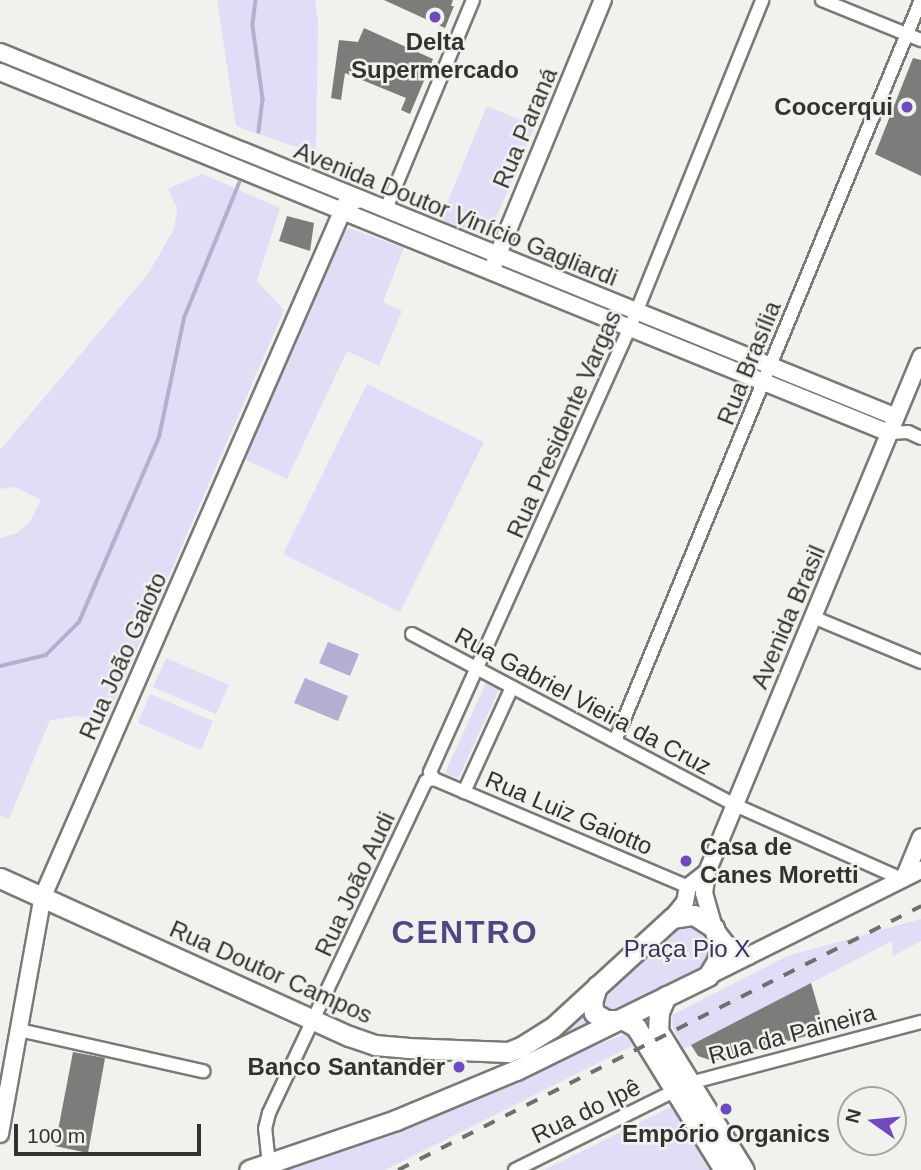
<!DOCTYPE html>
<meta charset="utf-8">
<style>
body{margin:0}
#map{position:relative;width:921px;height:1170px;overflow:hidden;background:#f1f2ee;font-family:Helvetica,sans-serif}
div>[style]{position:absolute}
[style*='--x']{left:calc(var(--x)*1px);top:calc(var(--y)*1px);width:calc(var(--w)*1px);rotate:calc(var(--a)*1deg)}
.green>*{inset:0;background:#e1ddf7}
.water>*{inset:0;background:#b4aed1}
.stream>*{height:3.5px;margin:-1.75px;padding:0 1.75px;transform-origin:1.75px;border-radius:1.75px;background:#b4aed1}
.building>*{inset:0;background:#7c7d7a}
.roads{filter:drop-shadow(2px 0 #797a76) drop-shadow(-2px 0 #797a76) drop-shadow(0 2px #797a76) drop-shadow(0 -2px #797a76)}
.minor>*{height:12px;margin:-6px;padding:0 6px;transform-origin:6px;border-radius:6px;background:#fff}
.tertiary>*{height:16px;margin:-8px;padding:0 8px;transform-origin:8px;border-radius:8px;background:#fff}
.secondary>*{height:19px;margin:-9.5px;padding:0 9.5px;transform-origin:9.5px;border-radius:9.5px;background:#fff}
.rail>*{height:3.5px;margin-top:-1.75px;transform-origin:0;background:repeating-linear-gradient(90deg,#6f706e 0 12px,transparent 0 24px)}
.dots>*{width:19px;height:19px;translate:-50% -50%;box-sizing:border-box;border:4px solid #f1f2ee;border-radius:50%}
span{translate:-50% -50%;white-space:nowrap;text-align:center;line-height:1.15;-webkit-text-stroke:5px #f1f2ee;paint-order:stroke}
.poi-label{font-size:24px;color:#323231;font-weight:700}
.right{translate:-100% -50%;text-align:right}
.left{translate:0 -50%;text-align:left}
.street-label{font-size:24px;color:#323231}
.park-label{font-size:24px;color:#3b305f}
.district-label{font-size:32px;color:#534582;font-weight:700;letter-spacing:2px}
.north{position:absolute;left:837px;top:1086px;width:70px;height:70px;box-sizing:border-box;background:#f1f2ee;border:2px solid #a5a5a2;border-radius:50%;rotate:285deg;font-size:19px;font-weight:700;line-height:28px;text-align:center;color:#323231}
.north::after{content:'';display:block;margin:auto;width:24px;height:32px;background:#6e49c2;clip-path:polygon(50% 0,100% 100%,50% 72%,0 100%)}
.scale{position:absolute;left:14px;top:1124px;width:187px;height:32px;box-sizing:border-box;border:4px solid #323231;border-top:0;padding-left:9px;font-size:21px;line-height:24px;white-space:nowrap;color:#323231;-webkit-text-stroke:5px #f1f2ee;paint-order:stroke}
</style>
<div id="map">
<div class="green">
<i style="clip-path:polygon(217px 0,315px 0,318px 21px,316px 154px,236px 126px)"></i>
<i style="clip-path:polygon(487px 106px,535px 126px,493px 225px,489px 231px,479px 234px,440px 220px)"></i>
<i style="clip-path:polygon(202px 174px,280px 208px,257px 281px,284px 310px,106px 721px,77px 716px,50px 720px,9px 819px,0 815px,0 538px,17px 533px,29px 523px,41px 500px,15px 487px,0 489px,0 450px,148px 274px,174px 229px,177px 209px,168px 189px)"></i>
<i style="clip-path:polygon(349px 228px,404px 248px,383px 302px,402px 311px,379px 366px,347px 351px,287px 479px,242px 458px,343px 232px)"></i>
<i style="clip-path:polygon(367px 384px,484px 442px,400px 612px,283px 554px)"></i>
<i style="clip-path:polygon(166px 658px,229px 685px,216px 714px,153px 687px)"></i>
<i style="clip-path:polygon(486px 683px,499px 690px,458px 779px,445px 773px)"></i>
<i style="clip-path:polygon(150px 694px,213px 721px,201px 750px,138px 723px)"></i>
<i style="clip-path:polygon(921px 919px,921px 941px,893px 956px,892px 941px,684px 1049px,673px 1028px,672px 1015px,787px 956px)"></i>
<i style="clip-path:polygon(691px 921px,714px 940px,708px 967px,510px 1065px,506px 1054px,675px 924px)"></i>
<i style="clip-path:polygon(623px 1035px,634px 1037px,638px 1043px,385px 1170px,277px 1170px)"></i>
<i style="clip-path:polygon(675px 1105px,714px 1170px,544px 1170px)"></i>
</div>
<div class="water">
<i style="clip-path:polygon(328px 642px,359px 654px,350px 676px,319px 663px)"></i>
<i style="clip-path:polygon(305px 678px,348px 696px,338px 721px,294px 703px)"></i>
</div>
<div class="stream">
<i style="--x:256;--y:0;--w:26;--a:97"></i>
<i style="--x:253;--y:26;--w:74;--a:82.2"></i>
<i style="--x:263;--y:99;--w:33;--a:97"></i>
<i style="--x:0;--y:666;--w:47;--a:-13.4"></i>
<i style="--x:46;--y:655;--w:47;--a:-45"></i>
<i style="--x:79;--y:622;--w:202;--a:-66.6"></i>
<i style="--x:159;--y:437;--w:122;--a:-78.1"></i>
<i style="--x:184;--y:318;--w:146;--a:-67.8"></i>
</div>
<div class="building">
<i style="clip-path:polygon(384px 0,453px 0,451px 6px,454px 6px,445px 28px)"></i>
<i style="clip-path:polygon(364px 28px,433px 59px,410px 114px,401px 110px,406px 98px,345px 73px,341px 100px,331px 98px,339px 40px,358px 42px)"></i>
<i style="clip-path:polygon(913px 58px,921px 60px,921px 176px,875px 154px)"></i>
<i style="clip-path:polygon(287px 216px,314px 223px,310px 251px,279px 241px)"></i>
<i style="clip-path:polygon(811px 983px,825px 1031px,713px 1061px,698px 1056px,691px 1045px)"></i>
<i style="clip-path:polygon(73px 1052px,105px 1058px,88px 1153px,55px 1146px)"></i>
</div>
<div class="roads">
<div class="minor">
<i style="--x:822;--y:0;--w:107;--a:22"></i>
<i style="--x:386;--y:209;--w:226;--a:-67.4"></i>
<i style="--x:889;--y:433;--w:19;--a:-3"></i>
<i style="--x:908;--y:432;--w:14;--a:25"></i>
<i style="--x:813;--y:617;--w:117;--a:22.6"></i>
<i style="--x:412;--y:634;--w:365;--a:27.9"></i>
<i style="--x:735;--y:805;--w:183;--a:23.9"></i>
<i style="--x:615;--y:741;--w:802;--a:-67.56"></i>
<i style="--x:434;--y:779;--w:8;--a:-120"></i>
<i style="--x:430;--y:772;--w:485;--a:-65.8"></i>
<i style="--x:629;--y:330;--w:356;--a:-68"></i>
<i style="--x:434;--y:779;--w:276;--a:23"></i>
<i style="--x:464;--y:792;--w:115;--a:-65.4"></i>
<i style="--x:19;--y:1030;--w:189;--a:12.6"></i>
<i style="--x:269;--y:1165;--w:36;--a:-96"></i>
<i style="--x:265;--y:1129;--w:16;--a:-76"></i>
<i style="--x:269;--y:1113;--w:367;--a:-64.7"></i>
<i style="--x:426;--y:781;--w:8;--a:-14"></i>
<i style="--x:515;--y:1170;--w:195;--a:-26.4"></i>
<i style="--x:690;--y:1083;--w:239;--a:-14.8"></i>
</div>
<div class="tertiary">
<i style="--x:0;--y:52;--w:967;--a:22.16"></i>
<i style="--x:0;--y:72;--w:960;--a:22.1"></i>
<i style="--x:494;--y:264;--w:286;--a:-67.6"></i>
<i style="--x:707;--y:872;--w:21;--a:98"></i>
<i style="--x:704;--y:893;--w:36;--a:74"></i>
<i style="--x:714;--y:928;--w:31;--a:52"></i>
<i style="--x:733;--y:952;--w:16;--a:15"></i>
<i style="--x:904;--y:878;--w:44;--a:-67.5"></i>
<i style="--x:672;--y:918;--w:21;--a:-51"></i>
<i style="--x:685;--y:902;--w:15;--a:-79"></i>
<i style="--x:688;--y:887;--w:24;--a:-38"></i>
<i style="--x:707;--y:872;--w:558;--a:-67.44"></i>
<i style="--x:708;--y:976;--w:238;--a:-26.5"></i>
<i style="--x:0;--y:1134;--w:242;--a:-79.8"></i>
<i style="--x:43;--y:896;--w:746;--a:-66.39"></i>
<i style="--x:342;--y:212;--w:8;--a:-67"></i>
<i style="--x:345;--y:205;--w:15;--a:-23"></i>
</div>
<div class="secondary">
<i style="--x:0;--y:878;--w:383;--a:24.4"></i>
<i style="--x:349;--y:1036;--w:28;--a:19"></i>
<i style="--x:375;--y:1045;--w:32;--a:5"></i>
<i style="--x:407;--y:1048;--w:101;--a:2.3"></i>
<i style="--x:508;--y:1052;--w:14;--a:-21"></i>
<i style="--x:521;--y:1047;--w:36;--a:-32"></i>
<i style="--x:552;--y:1028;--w:163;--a:-42.5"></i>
<i style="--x:672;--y:918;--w:22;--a:-8"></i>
<i style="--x:694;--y:915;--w:24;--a:33"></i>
<i style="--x:714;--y:928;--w:22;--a:74"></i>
<i style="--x:720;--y:949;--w:12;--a:104"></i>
<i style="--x:717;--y:961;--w:17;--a:121"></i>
<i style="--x:708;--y:976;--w:214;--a:153.9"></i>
<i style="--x:516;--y:1070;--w:130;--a:157.4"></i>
<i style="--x:396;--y:1120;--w:155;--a:161.2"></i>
<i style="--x:597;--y:986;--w:17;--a:107"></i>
<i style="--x:592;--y:1002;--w:11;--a:80"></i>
<i style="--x:594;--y:1013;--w:14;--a:30"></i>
<i style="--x:606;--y:1020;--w:18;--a:0"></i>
<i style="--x:624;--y:1020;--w:14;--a:30"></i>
<i style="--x:636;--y:1027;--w:168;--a:58.4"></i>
<i style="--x:666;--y:996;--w:17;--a:114"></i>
<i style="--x:659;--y:1012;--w:19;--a:93"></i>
<i style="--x:658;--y:1031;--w:163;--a:58.3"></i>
</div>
</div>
<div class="rail">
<i style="--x:398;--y:1170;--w:586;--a:-26.78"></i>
</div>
<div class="dots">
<i style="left:435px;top:17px;background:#6e49c2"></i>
<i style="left:907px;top:107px;background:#6e49c2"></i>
<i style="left:686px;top:861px;background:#6e49c2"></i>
<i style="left:459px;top:1067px;background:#6e49c2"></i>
<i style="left:726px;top:1109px;background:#6e49c2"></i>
</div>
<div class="poi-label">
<span style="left:435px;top:56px">Delta<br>Supermercado</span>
<span class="right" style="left:893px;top:107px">Coocerqui</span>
<span class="left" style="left:700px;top:861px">Casa de<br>Canes Moretti</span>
<span class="right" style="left:445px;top:1067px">Banco Santander</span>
<span style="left:726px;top:1134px">Empório Organics</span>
</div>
<div class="street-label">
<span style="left:525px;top:128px;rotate:-67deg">Rua Paraná</span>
<span style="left:456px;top:214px;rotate:22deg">Avenida Doutor Vinício Gagliardi</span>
<span style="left:749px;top:363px;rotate:-68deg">Rua Brasília</span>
<span style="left:564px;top:424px;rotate:-66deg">Rua Presidente Vargas</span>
<span style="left:788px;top:617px;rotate:-67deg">Avenida Brasil</span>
<span style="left:123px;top:656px;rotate:-66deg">Rua João Gaioto</span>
<span style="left:583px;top:701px;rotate:28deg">Rua Gabriel Vieira da Cruz</span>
<span style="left:569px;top:813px;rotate:23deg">Rua Luiz Gaiotto</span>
<span style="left:355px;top:884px;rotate:-65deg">Rua João Audi</span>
<span style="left:271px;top:972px;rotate:24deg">Rua Doutor Campos</span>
<span style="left:792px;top:1034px;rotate:-15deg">Rua da Paineira</span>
<span style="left:586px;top:1111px;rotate:-26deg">Rua do Ipê</span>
</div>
<div class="park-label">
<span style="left:687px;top:949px">Praça Pio X</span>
</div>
<div class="district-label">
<span style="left:465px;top:932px">CENTRO</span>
</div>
<div class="north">N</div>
<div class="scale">100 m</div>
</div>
